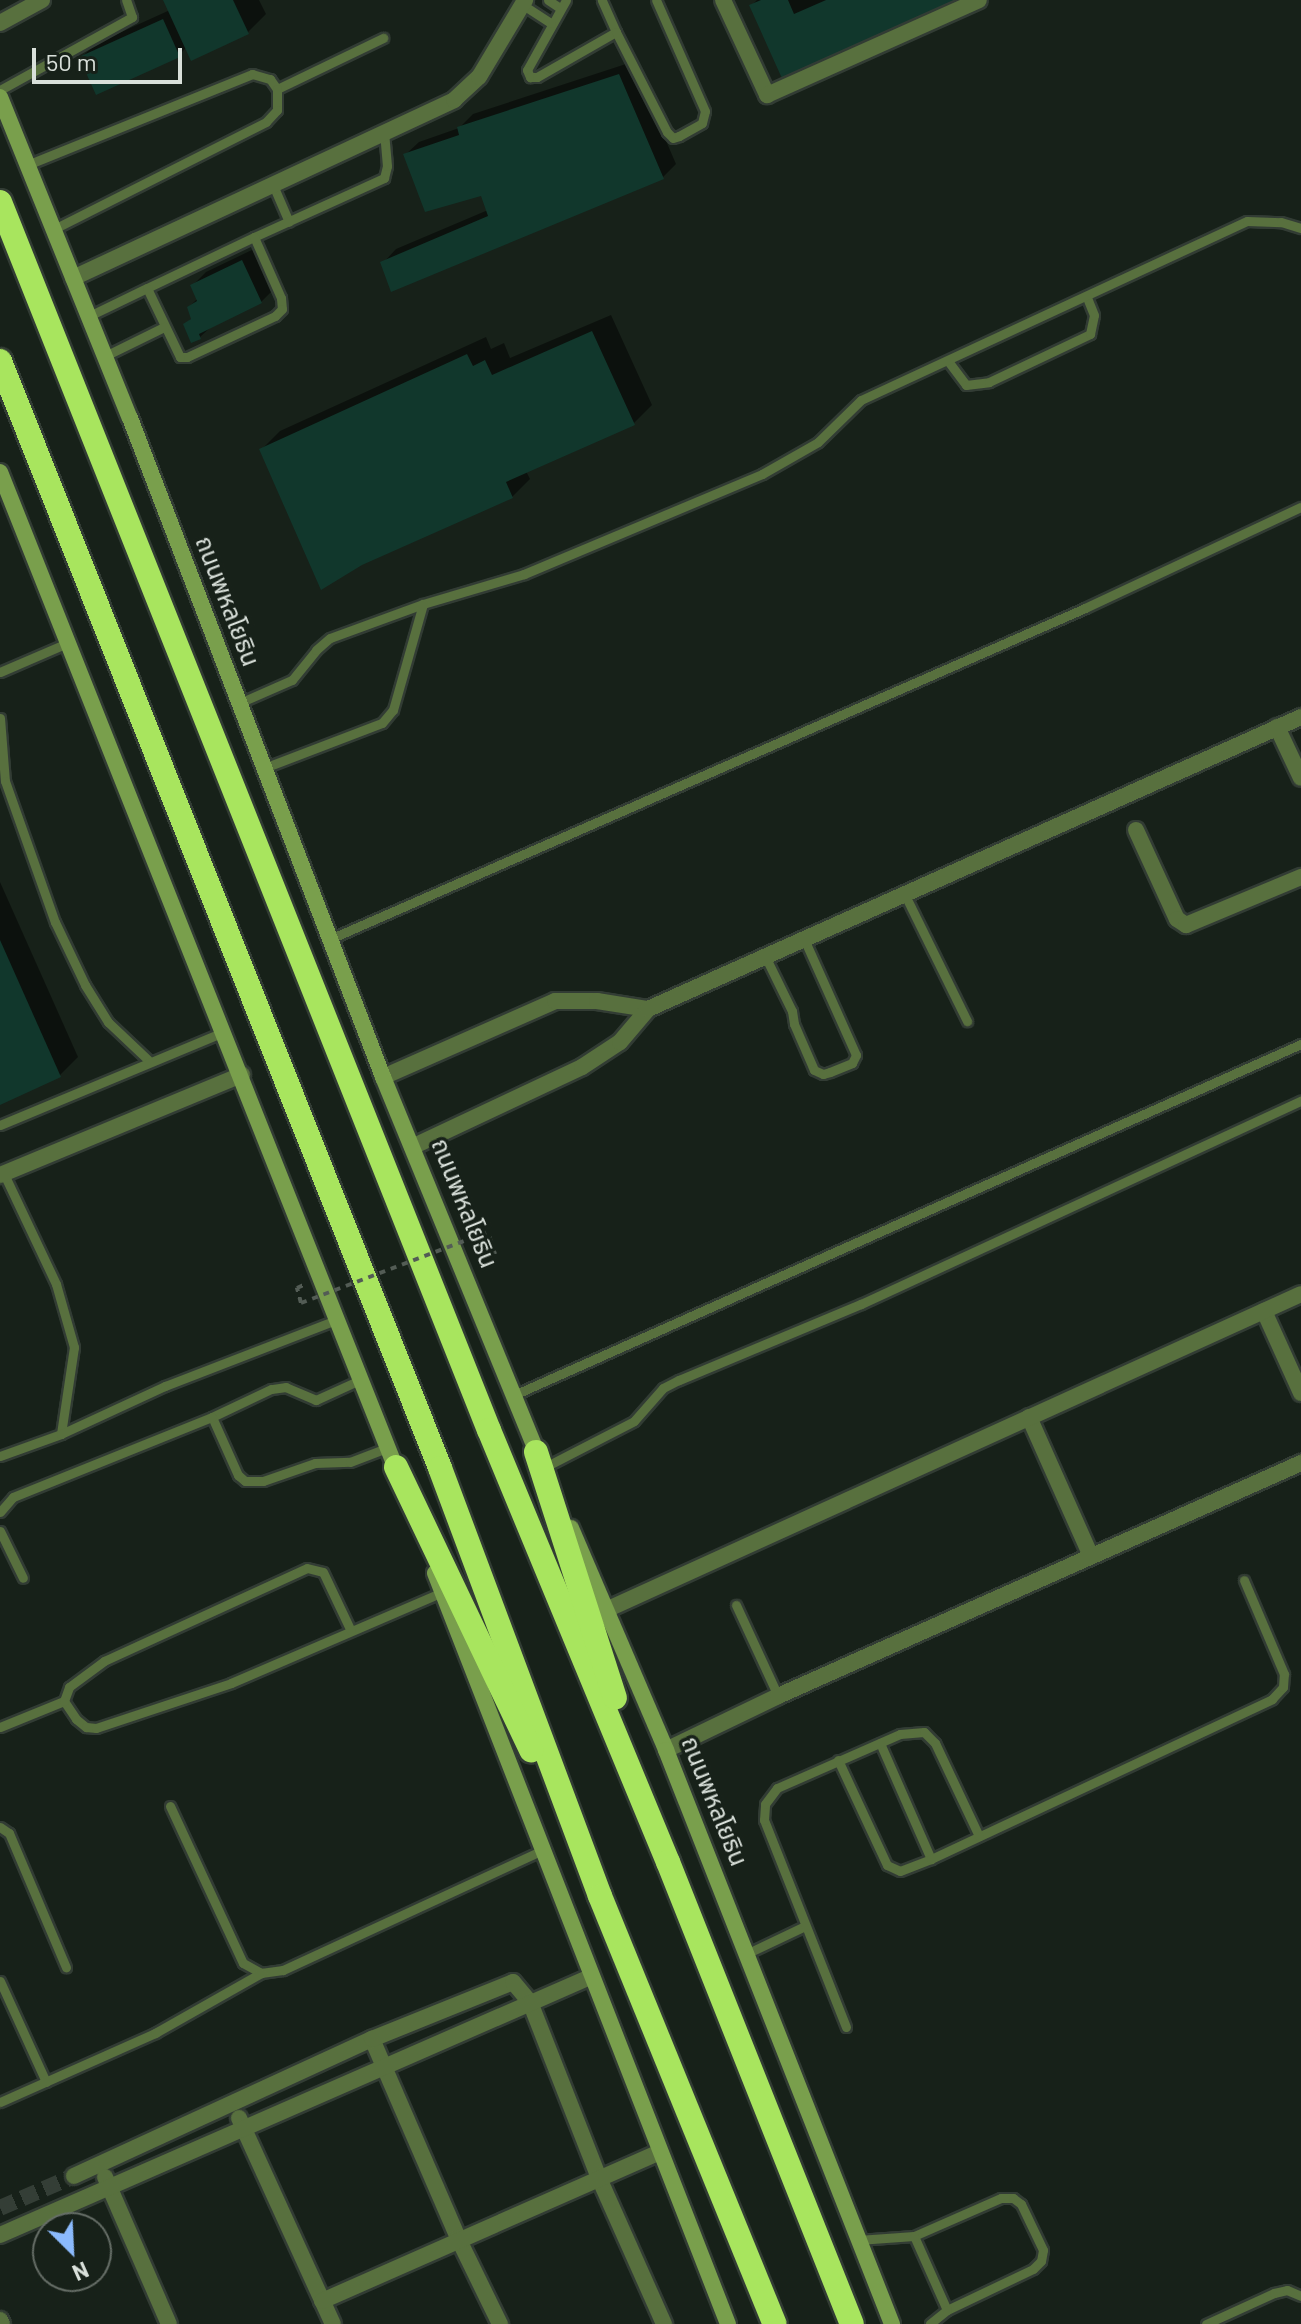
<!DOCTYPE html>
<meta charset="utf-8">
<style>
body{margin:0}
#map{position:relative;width:1301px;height:2324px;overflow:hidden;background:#172119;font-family:Barlow,"Noto Sans Thai",sans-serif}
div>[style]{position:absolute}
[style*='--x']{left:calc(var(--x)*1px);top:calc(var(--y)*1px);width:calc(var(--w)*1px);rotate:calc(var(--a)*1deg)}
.shadow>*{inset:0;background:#0007}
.building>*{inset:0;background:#11372c}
.street-tunnel>*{height:16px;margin-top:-8px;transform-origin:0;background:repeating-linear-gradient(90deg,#343e36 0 16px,transparent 0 24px)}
.path>*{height:4px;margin-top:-2px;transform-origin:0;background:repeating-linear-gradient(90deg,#535c55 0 6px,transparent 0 12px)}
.roads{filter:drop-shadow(2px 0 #323c34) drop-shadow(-2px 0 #323c34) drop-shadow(0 2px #323c34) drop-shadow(0 -2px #323c34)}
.lane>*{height:9px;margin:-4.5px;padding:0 4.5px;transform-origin:4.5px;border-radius:4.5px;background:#58703e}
.street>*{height:16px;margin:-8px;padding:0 8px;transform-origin:8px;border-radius:8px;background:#58703e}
.secondary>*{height:16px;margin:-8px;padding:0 8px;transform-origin:8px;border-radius:8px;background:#799f4c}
.highway>*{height:24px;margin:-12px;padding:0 12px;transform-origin:12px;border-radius:12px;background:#a8e55e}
.path-bridge>*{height:4px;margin-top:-2px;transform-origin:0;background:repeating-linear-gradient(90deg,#535c55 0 6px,transparent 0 12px)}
span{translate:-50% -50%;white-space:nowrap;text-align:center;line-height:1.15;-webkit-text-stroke:7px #172119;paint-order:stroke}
.street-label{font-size:24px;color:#d9e0da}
.north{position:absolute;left:32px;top:2212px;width:80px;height:80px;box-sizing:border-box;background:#172119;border:2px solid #656d66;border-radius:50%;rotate:156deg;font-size:22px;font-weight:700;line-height:32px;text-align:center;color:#d9e0da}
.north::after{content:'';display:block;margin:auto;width:28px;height:36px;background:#8bbafc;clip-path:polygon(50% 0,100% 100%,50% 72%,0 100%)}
.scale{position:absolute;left:32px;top:48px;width:150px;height:36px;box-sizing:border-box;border:4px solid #d9e0da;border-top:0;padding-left:10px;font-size:24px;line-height:28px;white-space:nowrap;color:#d9e0da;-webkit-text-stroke:6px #172119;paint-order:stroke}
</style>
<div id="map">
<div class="shadow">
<i style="clip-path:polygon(165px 0,259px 0,266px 14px,248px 32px,187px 47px,179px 55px,82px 57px,95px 44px,170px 10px)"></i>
<i style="clip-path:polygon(757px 0,970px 0,786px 82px,751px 6px)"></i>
<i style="clip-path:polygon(632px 62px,676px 164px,662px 178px,383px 263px,396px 249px,488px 210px,482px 193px,405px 155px,419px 142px,459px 128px,473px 114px)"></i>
<i style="clip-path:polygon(256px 248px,275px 288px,261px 302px,212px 326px,200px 337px,185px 325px,193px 317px,189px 307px,198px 298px,193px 285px,206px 272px)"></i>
<i style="clip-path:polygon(611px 315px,652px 405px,634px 423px,526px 471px,530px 479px,512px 497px,262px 449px,280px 431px,486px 337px,491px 349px,504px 343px,510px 358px)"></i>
<i style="clip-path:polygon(0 882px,78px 1057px,60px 1075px,0 1103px)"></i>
</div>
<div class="building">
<i style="clip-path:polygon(163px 0,233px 0,249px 34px,191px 61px)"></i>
<i style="clip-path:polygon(761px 0,788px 0,794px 14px,826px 0,975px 0,785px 85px,749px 5px)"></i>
<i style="clip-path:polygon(163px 19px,180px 57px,96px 95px,79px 57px)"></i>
<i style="clip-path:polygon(619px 74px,664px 179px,391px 292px,380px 262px,488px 216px,481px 196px,425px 212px,403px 154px,459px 135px,457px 127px)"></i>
<i style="clip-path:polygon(242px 260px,262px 303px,199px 334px,201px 339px,191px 343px,183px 324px,191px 319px,187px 307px,197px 301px,190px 285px)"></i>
<i style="clip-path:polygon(592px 331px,635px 425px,506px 482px,513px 498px,362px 565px,321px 590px,259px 449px,467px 354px,473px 366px,485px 360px,492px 375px)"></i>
<i style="clip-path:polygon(0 940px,61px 1077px,0 1105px)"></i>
</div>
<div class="street-tunnel">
<i style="--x:0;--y:2208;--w:81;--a:-23.4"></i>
</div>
<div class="path">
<i style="--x:478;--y:1265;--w:20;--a:-33"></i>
<i style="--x:495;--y:1254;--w:23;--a:-108"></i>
<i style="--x:301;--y:1303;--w:16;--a:-105"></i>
<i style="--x:297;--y:1288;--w:10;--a:-24"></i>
</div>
<div class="roads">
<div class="lane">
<i style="--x:548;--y:0;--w:14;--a:34"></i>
<i style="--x:566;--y:0;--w:80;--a:119.1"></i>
<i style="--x:527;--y:70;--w:8;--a:67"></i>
<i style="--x:530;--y:77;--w:7;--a:0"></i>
<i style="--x:537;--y:77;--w:91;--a:-29.7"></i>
<i style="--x:616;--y:32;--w:35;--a:-114"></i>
<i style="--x:523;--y:5;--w:33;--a:33"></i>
<i style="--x:616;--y:32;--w:112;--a:63"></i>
<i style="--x:667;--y:132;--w:8;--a:45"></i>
<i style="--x:673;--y:138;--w:6;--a:-18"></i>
<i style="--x:679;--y:136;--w:26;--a:-29"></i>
<i style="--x:702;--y:123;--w:12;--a:-76"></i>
<i style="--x:705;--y:111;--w:121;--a:-113.8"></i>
<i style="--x:277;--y:89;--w:118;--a:-25.7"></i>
<i style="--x:0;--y:90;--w:151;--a:-28.9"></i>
<i style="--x:132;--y:17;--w:18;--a:-109"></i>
<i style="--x:27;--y:165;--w:243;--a:-22"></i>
<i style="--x:252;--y:74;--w:19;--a:16"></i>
<i style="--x:270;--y:79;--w:12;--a:55"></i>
<i style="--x:277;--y:89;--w:21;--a:90"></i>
<i style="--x:277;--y:110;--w:16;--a:133"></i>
<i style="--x:266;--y:122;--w:237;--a:153.2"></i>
<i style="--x:273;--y:185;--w:40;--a:66.6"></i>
<i style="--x:254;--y:237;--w:143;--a:-24.4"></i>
<i style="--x:384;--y:178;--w:12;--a:-76"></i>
<i style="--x:387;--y:166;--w:33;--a:-95"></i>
<i style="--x:89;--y:316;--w:64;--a:-25.8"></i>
<i style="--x:147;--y:288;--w:119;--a:-25.5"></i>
<i style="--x:254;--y:237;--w:67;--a:66.1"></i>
<i style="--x:281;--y:298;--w:11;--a:85"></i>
<i style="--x:282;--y:309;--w:10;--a:135"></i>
<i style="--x:275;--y:316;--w:97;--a:155"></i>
<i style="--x:187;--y:357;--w:7;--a:180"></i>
<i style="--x:180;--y:357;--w:76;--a:-115.6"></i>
<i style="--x:105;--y:356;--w:66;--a:-26.2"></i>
<i style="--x:948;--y:361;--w:30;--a:53"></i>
<i style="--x:966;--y:385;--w:23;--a:-7"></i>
<i style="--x:989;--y:382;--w:112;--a:-25.4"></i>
<i style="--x:1090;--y:334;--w:19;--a:-78"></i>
<i style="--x:1094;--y:315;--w:18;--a:-112"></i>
<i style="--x:0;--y:672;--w:73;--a:-23.4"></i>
<i style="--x:237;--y:704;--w:60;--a:-23.6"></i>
<i style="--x:292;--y:680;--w:38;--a:-51"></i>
<i style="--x:316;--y:650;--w:18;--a:-41"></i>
<i style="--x:330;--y:638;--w:99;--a:-20.1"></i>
<i style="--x:423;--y:604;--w:105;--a:-16.5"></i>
<i style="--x:524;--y:574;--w:258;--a:-22.8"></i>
<i style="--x:762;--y:474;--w:64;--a:-29.7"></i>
<i style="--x:818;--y:442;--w:60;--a:-44.3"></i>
<i style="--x:861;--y:400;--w:425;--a:-24.9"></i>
<i style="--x:1247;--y:221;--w:34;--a:2"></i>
<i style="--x:1281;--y:222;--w:21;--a:17"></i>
<i style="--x:0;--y:718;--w:63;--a:85.5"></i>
<i style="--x:5;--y:781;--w:150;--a:70.5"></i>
<i style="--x:55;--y:922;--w:70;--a:64.5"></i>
<i style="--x:85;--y:985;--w:44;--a:58.1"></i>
<i style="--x:108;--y:1022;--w:55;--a:43.5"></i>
<i style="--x:264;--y:768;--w:126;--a:-20.9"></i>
<i style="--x:382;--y:723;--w:17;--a:-50"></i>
<i style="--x:393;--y:710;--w:110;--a:-74.2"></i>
<i style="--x:904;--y:893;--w:143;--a:63.8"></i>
<i style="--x:330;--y:939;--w:824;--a:-23.67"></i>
<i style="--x:1085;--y:608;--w:238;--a:-25.1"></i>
<i style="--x:765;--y:956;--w:61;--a:63.9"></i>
<i style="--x:792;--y:1011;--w:13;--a:81"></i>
<i style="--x:794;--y:1024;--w:50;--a:66.5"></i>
<i style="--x:814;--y:1070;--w:10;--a:24"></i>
<i style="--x:823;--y:1074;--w:7;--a:-16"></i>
<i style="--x:830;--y:1072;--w:24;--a:-22"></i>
<i style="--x:852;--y:1063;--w:9;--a:-63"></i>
<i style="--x:856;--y:1055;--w:127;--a:-114.1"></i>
<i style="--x:0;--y:1125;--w:242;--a:-22.6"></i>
<i style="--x:4;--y:1174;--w:122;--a:64.7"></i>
<i style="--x:56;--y:1284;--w:66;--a:74.1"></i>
<i style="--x:74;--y:1347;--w:88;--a:98.5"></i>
<i style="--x:362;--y:1379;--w:51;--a:155.5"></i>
<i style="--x:316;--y:1400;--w:33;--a:-157"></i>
<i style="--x:286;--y:1387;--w:15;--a:172"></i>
<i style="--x:271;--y:1389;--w:65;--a:154.6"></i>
<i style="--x:212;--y:1417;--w:64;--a:65.9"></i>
<i style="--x:238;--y:1475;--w:9;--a:41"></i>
<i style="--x:245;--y:1481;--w:18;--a:0"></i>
<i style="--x:263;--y:1481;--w:55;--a:-19.1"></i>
<i style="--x:315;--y:1463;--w:35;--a:-2"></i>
<i style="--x:350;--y:1462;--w:42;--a:-21"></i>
<i style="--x:514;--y:1395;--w:862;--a:-24.04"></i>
<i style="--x:0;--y:1456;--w:65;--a:-19.8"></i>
<i style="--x:61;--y:1434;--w:115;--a:-24.8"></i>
<i style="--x:165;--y:1386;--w:186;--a:-21.1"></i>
<i style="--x:545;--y:1467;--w:100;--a:-27.3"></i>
<i style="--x:634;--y:1421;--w:44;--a:-48.7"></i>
<i style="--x:663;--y:1388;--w:18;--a:-27"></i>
<i style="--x:679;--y:1380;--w:197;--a:-22.7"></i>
<i style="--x:861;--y:1304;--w:485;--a:-24.8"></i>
<i style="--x:0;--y:1512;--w:20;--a:-49"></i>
<i style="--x:13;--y:1497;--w:214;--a:-21.9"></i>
<i style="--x:0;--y:1531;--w:52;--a:63.9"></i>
<i style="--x:736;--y:1605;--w:100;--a:65.2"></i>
<i style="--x:64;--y:1701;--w:22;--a:56"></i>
<i style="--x:76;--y:1719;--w:13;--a:39"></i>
<i style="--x:86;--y:1727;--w:10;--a:6"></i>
<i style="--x:96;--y:1728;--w:142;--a:-18.4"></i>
<i style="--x:231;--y:1683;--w:230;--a:-23.3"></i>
<i style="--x:0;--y:1727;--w:69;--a:-22.1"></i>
<i style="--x:64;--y:1701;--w:15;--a:-70"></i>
<i style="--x:69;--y:1687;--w:44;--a:-36.6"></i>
<i style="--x:104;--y:1661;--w:223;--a:-24.6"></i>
<i style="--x:307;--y:1568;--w:16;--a:14"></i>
<i style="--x:323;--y:1572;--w:65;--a:64.6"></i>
<i style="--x:880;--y:1743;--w:127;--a:66.3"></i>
<i style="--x:838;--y:1760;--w:116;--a:65"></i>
<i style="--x:887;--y:1865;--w:14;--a:25"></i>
<i style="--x:900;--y:1871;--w:33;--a:-21"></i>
<i style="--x:931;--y:1859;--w:377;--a:-25.1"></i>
<i style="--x:1272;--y:1699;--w:16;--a:-47"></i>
<i style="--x:1283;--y:1687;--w:13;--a:-86"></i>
<i style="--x:1284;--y:1674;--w:102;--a:-113.1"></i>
<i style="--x:170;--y:1806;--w:173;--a:65.1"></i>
<i style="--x:243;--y:1963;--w:21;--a:29"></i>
<i style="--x:261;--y:1973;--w:22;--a:-8"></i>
<i style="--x:283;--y:1970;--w:284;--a:-24.8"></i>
<i style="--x:0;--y:1827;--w:11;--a:34"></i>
<i style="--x:9;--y:1833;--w:146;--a:67"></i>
<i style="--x:746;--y:1954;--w:65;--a:-25.4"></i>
<i style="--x:0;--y:1981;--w:111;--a:65.5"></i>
<i style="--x:846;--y:2027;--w:223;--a:-111.6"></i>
<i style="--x:764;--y:1820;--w:16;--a:-86"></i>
<i style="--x:765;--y:1804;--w:20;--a:-53"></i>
<i style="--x:777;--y:1788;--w:134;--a:-23.7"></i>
<i style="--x:900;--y:1734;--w:24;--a:-5"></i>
<i style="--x:924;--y:1732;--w:16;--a:45"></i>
<i style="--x:935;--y:1743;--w:103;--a:64.7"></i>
<i style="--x:0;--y:2102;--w:170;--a:-24"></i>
<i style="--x:155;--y:2033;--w:122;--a:-29.5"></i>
<i style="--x:914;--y:2236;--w:95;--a:-23.6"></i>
<i style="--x:1001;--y:2198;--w:12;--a:0"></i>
<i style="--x:1013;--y:2198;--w:10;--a:37"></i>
<i style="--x:1021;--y:2204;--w:51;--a:64.4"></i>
<i style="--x:1043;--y:2250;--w:11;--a:100"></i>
<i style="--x:1041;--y:2261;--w:11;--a:135"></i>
<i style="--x:1033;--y:2269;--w:95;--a:154.5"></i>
<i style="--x:858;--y:2240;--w:56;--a:-4.1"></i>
<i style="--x:914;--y:2236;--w:81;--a:66"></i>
<i style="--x:947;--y:2310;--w:22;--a:141"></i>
<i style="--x:1206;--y:2324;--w:75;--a:-24.5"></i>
<i style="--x:1274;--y:2293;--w:13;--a:-13"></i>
<i style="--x:1287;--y:2290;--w:15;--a:23"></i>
</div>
<div class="street">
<i style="--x:723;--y:0;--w:105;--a:65.1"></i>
<i style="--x:767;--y:95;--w:232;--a:-24.1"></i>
<i style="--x:0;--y:23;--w:48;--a:-28.7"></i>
<i style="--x:73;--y:278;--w:421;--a:-25"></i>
<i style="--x:454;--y:100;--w:34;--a:-43"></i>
<i style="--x:479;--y:77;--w:90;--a:-59.1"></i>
<i style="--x:1277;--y:727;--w:56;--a:64.8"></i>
<i style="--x:1136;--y:830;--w:98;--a:65.3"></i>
<i style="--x:1177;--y:919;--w:11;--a:34"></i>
<i style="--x:1186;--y:925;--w:125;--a:-22.7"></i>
<i style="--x:383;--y:1077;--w:188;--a:-23.8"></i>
<i style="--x:555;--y:1001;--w:42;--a:0"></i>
<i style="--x:597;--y:1001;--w:52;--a:8.9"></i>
<i style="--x:412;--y:1147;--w:188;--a:-25.2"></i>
<i style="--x:582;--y:1067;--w:45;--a:-33.3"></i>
<i style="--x:620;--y:1042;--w:43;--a:-49.7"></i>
<i style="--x:648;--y:1009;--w:715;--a:-24.09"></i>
<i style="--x:0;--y:1175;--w:262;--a:-22.5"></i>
<i style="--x:1264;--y:1311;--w:90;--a:65.7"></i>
<i style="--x:1029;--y:1417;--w:152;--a:66"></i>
<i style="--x:606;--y:1610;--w:763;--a:-24.45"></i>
<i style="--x:666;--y:1750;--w:124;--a:-25.7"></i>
<i style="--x:778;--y:1696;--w:573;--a:-24.01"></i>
<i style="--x:372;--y:2039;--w:217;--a:66.6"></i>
<i style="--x:458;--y:2238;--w:96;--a:64"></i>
<i style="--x:239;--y:2118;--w:226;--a:65.5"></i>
<i style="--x:74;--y:2176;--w:328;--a:-24.7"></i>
<i style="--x:372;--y:2039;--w:152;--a:-22"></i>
<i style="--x:513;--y:1982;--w:26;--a:50"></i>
<i style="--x:530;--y:2002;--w:189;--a:68.6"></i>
<i style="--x:599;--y:2178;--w:160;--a:66"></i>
<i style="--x:105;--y:2177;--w:160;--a:66.5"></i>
<i style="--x:0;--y:2235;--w:644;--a:-23.62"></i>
<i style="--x:322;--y:2301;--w:369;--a:-23.8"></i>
<i style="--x:0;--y:2320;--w:4;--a:63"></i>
</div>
<div class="secondary">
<i style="--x:0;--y:97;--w:346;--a:68"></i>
<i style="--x:130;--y:418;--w:706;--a:69"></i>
<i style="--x:383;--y:1077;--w:413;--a:67.7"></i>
<i style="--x:0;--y:472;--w:1080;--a:68.33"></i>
<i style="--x:571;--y:1528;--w:241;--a:66.8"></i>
<i style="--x:666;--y:1750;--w:617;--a:68.51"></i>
<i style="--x:435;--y:1573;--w:806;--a:68.69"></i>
</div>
<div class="highway">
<i style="--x:0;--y:202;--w:1322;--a:68.29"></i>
<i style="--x:489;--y:1430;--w:468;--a:67.5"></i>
<i style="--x:668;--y:1862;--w:497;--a:68.3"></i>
<i style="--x:0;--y:361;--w:1191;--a:68.32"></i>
<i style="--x:440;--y:1468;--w:457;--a:69.5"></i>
<i style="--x:600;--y:1896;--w:462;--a:67.8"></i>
<i style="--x:536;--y:1452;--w:258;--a:72.2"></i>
<i style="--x:396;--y:1467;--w:314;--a:64.5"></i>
</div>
</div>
<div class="path-bridge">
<i style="--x:301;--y:1303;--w:200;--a:-20.8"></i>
</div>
<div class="street-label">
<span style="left:228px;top:601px;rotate:69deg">ถนนพหลโยธิน</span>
<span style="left:465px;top:1203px;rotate:68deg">ถนนพหลโยธิน</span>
<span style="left:715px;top:1801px;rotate:68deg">ถนนพหลโยธิน</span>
</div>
<div class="north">N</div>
<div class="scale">50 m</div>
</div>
